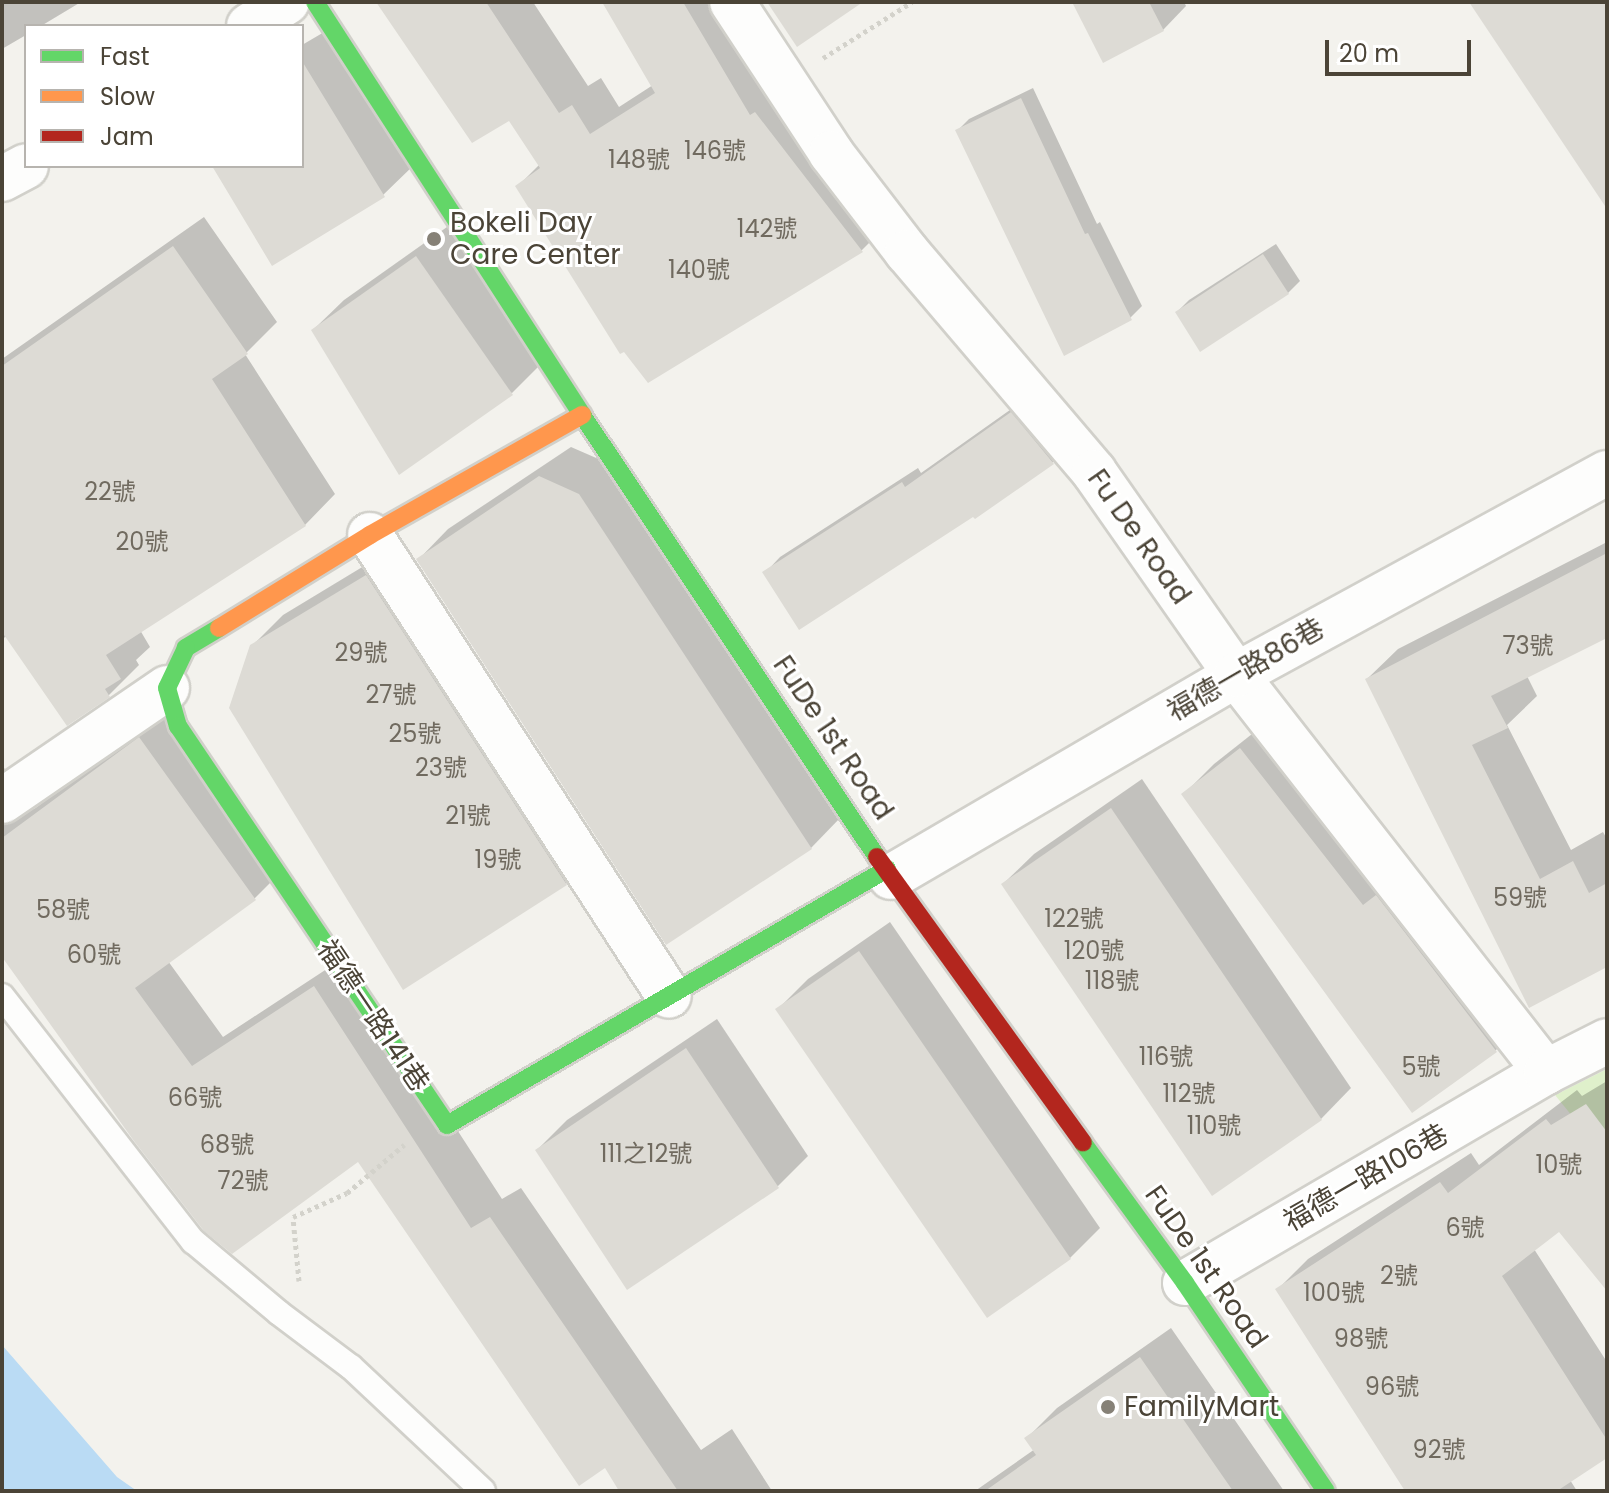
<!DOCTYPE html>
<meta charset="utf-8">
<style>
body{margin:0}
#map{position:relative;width:1609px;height:1493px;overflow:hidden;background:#f3f2ed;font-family:Poppins,"Noto Sans TC",sans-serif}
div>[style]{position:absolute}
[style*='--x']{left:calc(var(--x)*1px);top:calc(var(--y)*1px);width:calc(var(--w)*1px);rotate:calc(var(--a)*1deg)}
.green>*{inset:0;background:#dff0cb}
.water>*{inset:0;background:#badbf4}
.shadow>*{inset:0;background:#0003}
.building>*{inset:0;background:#dddbd5}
.path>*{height:5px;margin-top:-2.5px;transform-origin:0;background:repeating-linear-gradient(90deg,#d3d2cb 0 4px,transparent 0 8px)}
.roads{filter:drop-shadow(2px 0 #d1d0ca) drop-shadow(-2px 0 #d1d0ca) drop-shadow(0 2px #d1d0ca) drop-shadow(0 -2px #d1d0ca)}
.lane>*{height:24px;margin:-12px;padding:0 12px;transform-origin:12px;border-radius:12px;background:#fdfdfc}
.street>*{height:44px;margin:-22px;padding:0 22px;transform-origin:22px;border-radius:22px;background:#fdfdfc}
.fast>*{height:18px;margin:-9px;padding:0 9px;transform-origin:9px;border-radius:9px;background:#63d668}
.slow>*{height:18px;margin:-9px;padding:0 9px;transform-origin:9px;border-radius:9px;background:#ff974d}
.jam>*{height:18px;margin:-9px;padding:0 9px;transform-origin:9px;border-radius:9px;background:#b3261e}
.dots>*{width:22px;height:22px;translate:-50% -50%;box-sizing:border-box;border:4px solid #fff;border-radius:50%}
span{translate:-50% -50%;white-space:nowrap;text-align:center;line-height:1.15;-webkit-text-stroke:6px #fff;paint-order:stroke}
.number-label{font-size:24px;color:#706a5f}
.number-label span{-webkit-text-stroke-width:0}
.poi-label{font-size:28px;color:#4b4437}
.left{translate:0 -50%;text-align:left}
.street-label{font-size:28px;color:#4b4437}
.frame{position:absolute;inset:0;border:4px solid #4b4437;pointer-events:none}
.legend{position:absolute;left:24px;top:24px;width:280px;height:144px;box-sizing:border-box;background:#fff;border:2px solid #b7b4af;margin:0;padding:10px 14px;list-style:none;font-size:24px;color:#4b4437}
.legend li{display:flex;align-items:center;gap:16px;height:40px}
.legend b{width:40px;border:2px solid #b7b4af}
.scale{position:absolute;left:1325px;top:40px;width:146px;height:36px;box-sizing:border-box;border:4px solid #4b4437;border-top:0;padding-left:10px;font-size:24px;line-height:28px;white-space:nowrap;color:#4b4437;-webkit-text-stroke:6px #fff;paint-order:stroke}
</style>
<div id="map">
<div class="green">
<i style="clip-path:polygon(1607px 1069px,1607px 1159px,1555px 1095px)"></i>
</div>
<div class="water">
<i style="clip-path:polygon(2px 1345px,117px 1477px,137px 1491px,2px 1491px)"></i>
</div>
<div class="shadow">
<i style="clip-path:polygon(2px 2px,81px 2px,41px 26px,26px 26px,26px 35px,2px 49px)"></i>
<i style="clip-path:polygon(382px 2px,533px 2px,588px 86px,601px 78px,619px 107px,653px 85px,604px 2px,728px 2px,890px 222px,861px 251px,518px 186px,540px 164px,510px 118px)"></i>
<i style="clip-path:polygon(1074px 2px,1184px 2px,1186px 6px,1163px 30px)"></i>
<i style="clip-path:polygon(331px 28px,414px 165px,383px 195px,214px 166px,302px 166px,302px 45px)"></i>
<i style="clip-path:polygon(1033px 88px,1097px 224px,1100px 222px,1142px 306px,1130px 318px,957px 131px,969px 119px)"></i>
<i style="clip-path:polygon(204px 217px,277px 322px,245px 354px,335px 494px,305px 525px,140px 630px,150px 647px,136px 660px,139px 665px,109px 695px,68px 723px,7px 636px,2px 639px,2px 359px)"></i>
<i style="clip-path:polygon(447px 227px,542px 363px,512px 393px,313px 330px,344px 300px)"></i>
<i style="clip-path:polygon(1276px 244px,1300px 281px,1288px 293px,1177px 312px,1189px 300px)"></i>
<i style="clip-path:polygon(1027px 398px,1068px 447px,1053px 462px,975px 516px,765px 573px,780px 557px,918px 468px,921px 473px)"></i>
<i style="clip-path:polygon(571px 447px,610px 464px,841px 817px,811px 848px,418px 560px,448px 529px)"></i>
<i style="clip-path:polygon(1607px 542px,1607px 636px,1527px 676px,1537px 696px,1507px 725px,1571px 850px,1603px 832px,1607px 839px,1607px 965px,1367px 679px,1398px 649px)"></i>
<i style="clip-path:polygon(397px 546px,597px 854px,566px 884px,252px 646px,283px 615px)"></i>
<i style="clip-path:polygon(171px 708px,285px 868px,255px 898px,168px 961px,223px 1037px,345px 957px,502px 1199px,521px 1188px,701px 1450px,732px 1429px,772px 1491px,622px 1491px,605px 1465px,358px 1159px,232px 1251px,2px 954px,2px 763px,11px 784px,34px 809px)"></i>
<i style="clip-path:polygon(1271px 719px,1526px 1020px,1496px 1050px,1412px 1111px,1184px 794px,1214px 764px)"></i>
<i style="clip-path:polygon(1142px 779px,1351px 1088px,1321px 1119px,1003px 884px,1034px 854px)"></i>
<i style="clip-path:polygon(890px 922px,1100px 1228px,1070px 1258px,778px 1009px,808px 979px)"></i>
<i style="clip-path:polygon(717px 1019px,808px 1156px,778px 1186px,537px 1150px,567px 1120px)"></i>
<i style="clip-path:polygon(1607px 1081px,1607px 1288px,1559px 1229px,1534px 1249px,1607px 1362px,1607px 1456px,1570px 1480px,1577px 1491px,1407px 1491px,1277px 1290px,1308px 1259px,1471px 1153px,1479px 1165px,1577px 1090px,1582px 1096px)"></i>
<i style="clip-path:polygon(1171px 1328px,1284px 1491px,975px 1491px,1035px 1449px,1027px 1438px,1057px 1408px)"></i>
</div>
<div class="building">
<i style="clip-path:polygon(376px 2px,486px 2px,559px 113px,572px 105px,590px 134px,655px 93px,602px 2px,683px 2px,750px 115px,755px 112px,863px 252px,648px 383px,624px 352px,620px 354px,515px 186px,540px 168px,509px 121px,472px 143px)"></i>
<i style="clip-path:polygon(767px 2px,863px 2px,797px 47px)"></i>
<i style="clip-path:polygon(1072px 2px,1149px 2px,1164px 31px,1103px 63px)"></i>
<i style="clip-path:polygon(1469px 2px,1607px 2px,1607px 209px)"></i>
<i style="clip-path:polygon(302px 61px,385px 197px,272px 266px,212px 166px,302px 166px)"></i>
<i style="clip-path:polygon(1021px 98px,1085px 234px,1088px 233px,1132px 320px,1064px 356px,955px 130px)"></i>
<i style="clip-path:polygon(173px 246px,248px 354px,212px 379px,306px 526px,106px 655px,121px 679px,105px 689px,110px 697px,67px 726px,2px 632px,2px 366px)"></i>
<i style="clip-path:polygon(1263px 254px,1289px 294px,1200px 352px,1175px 312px)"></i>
<i style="clip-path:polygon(416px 256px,513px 395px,399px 475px,311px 330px)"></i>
<i style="clip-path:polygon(1011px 412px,1054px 464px,975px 519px,973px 517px,799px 630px,762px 572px,902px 482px,905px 487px)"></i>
<i style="clip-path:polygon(539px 476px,579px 494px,812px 849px,666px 945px,416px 559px)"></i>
<i style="clip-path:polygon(1607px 553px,1607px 638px,1491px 696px,1508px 728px,1472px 745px,1540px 879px,1573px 861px,1589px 893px,1607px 883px,1607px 967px,1529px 1008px,1365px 679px)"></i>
<i style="clip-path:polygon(366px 575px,567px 885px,403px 990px,229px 708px,250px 645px)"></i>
<i style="clip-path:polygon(139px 737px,256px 900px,135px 988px,192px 1066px,314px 986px,471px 1228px,490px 1217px,678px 1491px,619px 1491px,605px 1468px,579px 1486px,358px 1162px,232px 1254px,204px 1231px,134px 1141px,2px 957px,2px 838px)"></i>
<i style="clip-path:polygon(1240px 748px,1363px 905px,1376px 895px,1497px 1052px,1412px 1113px,1181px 794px)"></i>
<i style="clip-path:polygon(1111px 808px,1322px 1120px,1212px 1196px,1001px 884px)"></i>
<i style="clip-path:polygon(859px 951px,1071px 1259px,987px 1318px,775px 1009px)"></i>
<i style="clip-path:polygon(686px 1048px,779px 1188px,627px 1290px,535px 1150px)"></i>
<i style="clip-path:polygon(1586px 1104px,1607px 1132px,1607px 1291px,1559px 1232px,1502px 1276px,1607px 1440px,1607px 1458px,1557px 1491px,1405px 1491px,1275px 1289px,1440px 1182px,1448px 1193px,1546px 1119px,1551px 1125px)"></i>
<i style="clip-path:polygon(1140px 1357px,1233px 1491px,985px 1491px,1036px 1455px,1024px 1438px)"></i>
</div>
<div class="path">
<i style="--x:823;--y:58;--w:105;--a:-32.2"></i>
<i style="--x:299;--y:1281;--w:64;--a:-95.4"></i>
<i style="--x:293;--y:1217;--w:59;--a:-24"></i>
<i style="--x:347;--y:1193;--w:75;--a:-40.1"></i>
</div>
<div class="roads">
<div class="lane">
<i style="--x:2;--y:996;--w:311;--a:52.1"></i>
<i style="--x:193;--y:1241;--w:112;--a:39.9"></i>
<i style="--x:279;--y:1313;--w:90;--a:36.9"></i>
<i style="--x:351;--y:1367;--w:181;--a:43.2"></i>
</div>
<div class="street">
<i style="--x:732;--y:2;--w:181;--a:56.7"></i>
<i style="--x:831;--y:153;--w:125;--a:52.5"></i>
<i style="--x:907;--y:252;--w:289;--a:49.6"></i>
<i style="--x:1094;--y:472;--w:248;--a:55"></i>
<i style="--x:1236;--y:675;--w:504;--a:52.02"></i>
<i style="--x:249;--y:26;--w:45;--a:-32.3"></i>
<i style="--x:2;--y:179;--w:27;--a:-28"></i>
<i style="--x:370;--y:535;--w:549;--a:57.03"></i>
<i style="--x:2;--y:801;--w:200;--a:-34.4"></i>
<i style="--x:891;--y:877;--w:400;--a:-30.3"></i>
<i style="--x:1236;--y:675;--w:422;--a:-28.6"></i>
<i style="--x:1185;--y:1283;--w:418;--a:-30.3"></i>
<i style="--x:1546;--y:1072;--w:68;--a:-26.9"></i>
</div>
<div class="fast">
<i style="--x:315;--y:2;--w:492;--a:57.1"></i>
<i style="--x:582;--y:415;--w:531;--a:56.28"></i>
<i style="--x:219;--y:628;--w:39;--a:149"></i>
<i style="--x:186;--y:648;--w:44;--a:115.4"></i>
<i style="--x:167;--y:688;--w:40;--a:74"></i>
<i style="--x:178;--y:726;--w:481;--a:56"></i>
<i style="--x:447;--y:1125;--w:509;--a:-30.19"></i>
<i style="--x:1083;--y:1143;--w:173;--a:53.9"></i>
<i style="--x:1185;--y:1283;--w:251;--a:55.9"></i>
</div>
<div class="slow">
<i style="--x:219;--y:628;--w:177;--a:-31.6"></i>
<i style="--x:370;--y:535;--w:244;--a:-29.5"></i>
</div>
<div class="jam">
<i style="--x:877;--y:857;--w:352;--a:54.2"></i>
</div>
</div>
<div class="dots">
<i style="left:434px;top:239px;background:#868177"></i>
<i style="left:1108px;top:1407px;background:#868177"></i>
</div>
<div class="number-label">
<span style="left:715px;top:151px">146號</span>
<span style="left:639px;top:160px">148號</span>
<span style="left:767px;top:229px">142號</span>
<span style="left:699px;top:270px">140號</span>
<span style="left:110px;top:492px">22號</span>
<span style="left:142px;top:542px">20號</span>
<span style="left:1528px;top:646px">73號</span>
<span style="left:361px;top:653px">29號</span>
<span style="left:391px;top:695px">27號</span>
<span style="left:415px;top:734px">25號</span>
<span style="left:441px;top:768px">23號</span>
<span style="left:468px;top:816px">21號</span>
<span style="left:498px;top:860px">19號</span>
<span style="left:1520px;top:898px">59號</span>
<span style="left:63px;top:910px">58號</span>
<span style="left:1074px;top:919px">122號</span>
<span style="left:1094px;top:951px">120號</span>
<span style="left:94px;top:955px">60號</span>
<span style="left:1112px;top:981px">118號</span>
<span style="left:1166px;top:1057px">116號</span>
<span style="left:1421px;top:1067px">5號</span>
<span style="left:1189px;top:1094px">112號</span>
<span style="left:195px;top:1098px">66號</span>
<span style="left:1214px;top:1126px">110號</span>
<span style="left:227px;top:1145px">68號</span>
<span style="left:646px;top:1154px">111之12號</span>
<span style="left:1559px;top:1165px">10號</span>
<span style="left:243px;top:1181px">72號</span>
<span style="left:1465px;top:1228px">6號</span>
<span style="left:1399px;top:1276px">2號</span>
<span style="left:1334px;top:1293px">100號</span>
<span style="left:1361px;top:1339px">98號</span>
<span style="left:1392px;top:1387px">96號</span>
<span style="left:1439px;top:1450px">92號</span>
</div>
<div class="poi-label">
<span class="left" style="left:450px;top:239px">Bokeli Day<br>Care Center</span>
<span class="left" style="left:1124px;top:1407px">FamilyMart</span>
</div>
<div class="street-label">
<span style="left:1139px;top:537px;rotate:55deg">Fu De Road</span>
<span style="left:1246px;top:670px;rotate:-30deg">福德一路86巷</span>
<span style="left:833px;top:738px;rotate:56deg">FuDe 1st Road</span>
<span style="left:373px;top:1016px;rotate:56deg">福德一路141巷</span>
<span style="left:1366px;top:1178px;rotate:-30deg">福德一路106巷</span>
<span style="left:1206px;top:1267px;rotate:55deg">FuDe 1st Road</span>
</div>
<div class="frame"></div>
<ul class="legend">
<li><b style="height:10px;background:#63d668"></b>Fast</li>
<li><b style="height:10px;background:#ff974d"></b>Slow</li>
<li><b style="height:10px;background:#b3261e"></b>Jam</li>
</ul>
<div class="scale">20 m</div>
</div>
